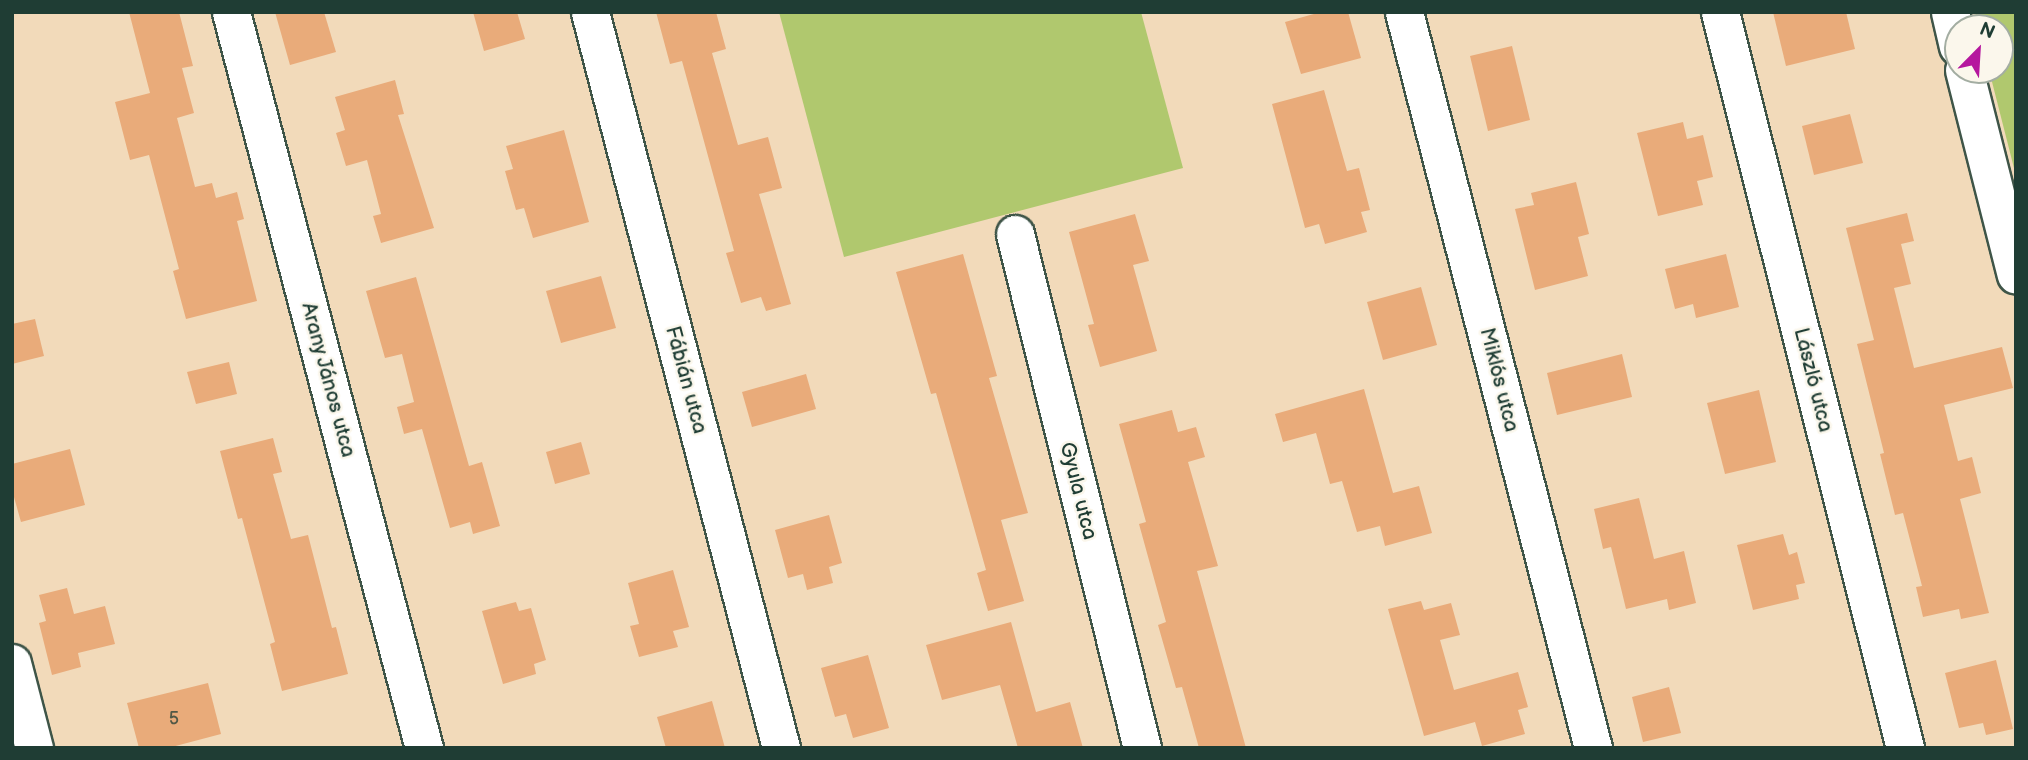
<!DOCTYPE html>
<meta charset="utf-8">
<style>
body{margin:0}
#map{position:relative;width:2028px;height:760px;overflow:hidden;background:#f2daba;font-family:"Balsamiq Sans",sans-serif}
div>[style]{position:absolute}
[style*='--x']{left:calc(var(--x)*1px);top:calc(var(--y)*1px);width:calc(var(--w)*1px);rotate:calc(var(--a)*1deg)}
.green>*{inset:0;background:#b0c86e}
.building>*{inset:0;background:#e9ab7a}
.roads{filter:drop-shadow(2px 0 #3f5548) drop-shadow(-2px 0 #3f5548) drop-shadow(0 2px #3f5548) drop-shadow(0 -2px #3f5548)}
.street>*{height:37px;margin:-18.5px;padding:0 18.5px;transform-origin:18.5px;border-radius:18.5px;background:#fff}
span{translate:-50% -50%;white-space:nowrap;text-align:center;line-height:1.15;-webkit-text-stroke:5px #fbf7ec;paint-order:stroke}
.number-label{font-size:18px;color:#525846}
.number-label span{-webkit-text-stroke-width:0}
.street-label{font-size:21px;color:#1f3d34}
.frame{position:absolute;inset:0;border:14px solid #1f3d34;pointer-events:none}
.north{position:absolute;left:1944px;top:14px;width:70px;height:70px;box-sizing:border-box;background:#fbf7ec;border:2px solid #a3ada2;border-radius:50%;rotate:24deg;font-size:19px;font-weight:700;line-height:28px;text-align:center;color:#1f3d34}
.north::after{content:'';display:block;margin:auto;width:24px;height:32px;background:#b5179e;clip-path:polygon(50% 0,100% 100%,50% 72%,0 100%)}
</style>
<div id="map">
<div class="green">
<i style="clip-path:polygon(779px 12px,1141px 12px,1183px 168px,844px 257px)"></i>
<i style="clip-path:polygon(1975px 12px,2016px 12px,2016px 176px,1989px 70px,2000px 70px,2000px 28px,1979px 28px)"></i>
</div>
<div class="building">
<i style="clip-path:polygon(129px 12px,179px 12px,193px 66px,182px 68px,194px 113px,177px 118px,195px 187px,212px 183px,216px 198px,237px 192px,244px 219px,237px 221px,257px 301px,186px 319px,173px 271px,179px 269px,149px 155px,130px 160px,115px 102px,150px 93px)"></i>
<i style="clip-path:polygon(275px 12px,324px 12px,336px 52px,290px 65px)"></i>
<i style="clip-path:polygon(473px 12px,517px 12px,525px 39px,484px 51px)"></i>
<i style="clip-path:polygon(656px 12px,716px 12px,726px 49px,712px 53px,738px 145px,768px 137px,782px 188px,759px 194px,791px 304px,766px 311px,761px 297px,741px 303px,726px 253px,734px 251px,682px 61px,670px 64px)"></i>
<i style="clip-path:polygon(1321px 12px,1348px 12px,1361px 58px,1301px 74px,1285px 22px)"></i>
<i style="clip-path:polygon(1773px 12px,1846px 12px,1855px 49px,1786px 66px)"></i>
<i style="clip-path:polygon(1512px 46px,1530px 120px,1488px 131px,1470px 56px)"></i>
<i style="clip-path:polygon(395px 80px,404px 114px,398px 115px,434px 228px,381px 243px,373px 216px,381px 214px,367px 160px,346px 166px,336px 133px,345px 130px,335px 97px)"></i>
<i style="clip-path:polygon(1324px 90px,1347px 171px,1359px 168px,1370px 210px,1361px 212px,1367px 232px,1325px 244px,1319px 224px,1305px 228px,1272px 104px)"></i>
<i style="clip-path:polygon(1850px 114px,1863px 163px,1814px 175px,1802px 126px)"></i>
<i style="clip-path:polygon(1683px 122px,1687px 139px,1703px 135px,1713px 177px,1697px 181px,1703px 205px,1658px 216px,1637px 133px)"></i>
<i style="clip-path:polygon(564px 130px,589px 222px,533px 238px,524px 208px,516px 210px,505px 171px,513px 169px,506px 146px)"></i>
<i style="clip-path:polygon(1576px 182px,1589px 234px,1578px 237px,1588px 276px,1535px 290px,1515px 209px,1534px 205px,1531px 193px)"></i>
<i style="clip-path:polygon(1907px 213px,1914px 241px,1901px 244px,1911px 284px,1894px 288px,1914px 368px,2002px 347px,2013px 388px,1944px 405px,1958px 461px,1972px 457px,1981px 493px,1960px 499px,1989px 613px,1961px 619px,1959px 609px,1923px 617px,1916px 587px,1922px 586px,1903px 513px,1895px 515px,1880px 454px,1884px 453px,1857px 344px,1874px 340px,1846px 228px)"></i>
<i style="clip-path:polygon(1135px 214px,1149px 261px,1133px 265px,1157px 351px,1100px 367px,1088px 325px,1094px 324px,1069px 232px)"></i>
<i style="clip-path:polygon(963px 254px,997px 376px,989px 378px,1028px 513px,1001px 520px,1024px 601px,988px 611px,977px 573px,986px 570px,936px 393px,931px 394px,896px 272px)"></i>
<i style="clip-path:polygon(1726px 254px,1739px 307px,1696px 318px,1693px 304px,1675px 309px,1665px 269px)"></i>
<i style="clip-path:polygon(601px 276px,616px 328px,561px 343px,546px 291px)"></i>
<i style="clip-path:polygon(416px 277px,469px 466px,482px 462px,500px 526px,473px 534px,470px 522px,450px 528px,422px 429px,404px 434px,397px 407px,414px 402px,402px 354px,385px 358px,366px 291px)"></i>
<i style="clip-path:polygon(1421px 287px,1437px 345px,1383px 360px,1367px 302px)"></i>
<i style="clip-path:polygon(35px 319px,44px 356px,12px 364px,12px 324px)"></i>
<i style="clip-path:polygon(1622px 354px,1632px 397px,1557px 415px,1547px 373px)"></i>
<i style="clip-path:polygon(229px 362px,237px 394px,196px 404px,187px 372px)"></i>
<i style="clip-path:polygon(806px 374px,816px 409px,752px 427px,742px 392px)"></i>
<i style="clip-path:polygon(1364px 389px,1393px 493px,1419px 486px,1432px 533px,1385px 546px,1380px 526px,1357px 532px,1342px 481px,1330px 484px,1316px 433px,1283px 442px,1275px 414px)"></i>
<i style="clip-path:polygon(1759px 390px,1776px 462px,1725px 474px,1707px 403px)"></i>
<i style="clip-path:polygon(1172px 410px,1178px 432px,1196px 427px,1205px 457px,1188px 462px,1218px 566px,1197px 571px,1246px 748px,1199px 748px,1182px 687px,1176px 688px,1158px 625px,1166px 622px,1139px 524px,1146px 522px,1119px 424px)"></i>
<i style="clip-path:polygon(273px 438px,282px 472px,273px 474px,291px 539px,308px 535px,332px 628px,336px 627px,348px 674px,282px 691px,270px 644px,275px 642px,242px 518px,238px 519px,220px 451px)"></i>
<i style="clip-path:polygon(581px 442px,590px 474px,555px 484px,546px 452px)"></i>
<i style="clip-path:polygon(70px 449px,85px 505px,21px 522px,12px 490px,12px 464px)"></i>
<i style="clip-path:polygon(1639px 498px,1654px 559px,1684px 551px,1696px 603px,1669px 610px,1667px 599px,1626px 609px,1611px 547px,1603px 549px,1594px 509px)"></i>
<i style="clip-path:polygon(829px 515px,842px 563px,829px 567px,833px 583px,807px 590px,803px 574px,788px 578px,775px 530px)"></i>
<i style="clip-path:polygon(1783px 534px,1789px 555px,1797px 552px,1805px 583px,1796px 585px,1799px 599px,1753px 610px,1737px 545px)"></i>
<i style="clip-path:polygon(673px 570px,689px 627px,673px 631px,678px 647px,639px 657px,630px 626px,639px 624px,628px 583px)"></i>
<i style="clip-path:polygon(67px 588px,74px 614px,105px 606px,115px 644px,78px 653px,81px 667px,52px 675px,39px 623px,46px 621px,39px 595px)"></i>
<i style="clip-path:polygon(1421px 601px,1424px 610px,1451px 603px,1460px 635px,1440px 640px,1454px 690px,1518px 672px,1528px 707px,1518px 710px,1525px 734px,1482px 746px,1475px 722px,1424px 736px,1388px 609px)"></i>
<i style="clip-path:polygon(516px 602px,519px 611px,531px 608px,546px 660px,534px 664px,536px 674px,503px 684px,482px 611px)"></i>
<i style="clip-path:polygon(1011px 622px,1036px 712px,1070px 702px,1083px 748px,1018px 748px,1000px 685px,942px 700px,926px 645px)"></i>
<i style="clip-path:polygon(868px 655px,889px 728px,853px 738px,846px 714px,835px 717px,821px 668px)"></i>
<i style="clip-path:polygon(1996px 660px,2013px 729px,1986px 735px,1983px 723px,1959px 728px,1945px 673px)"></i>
<i style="clip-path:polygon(208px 683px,221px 734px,168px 748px,139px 748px,127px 703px)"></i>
<i style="clip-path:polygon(1669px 687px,1681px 733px,1643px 742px,1632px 697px)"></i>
<i style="clip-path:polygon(712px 701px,725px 748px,666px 748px,657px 717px)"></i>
</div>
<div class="roads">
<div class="street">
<i style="--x:231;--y:12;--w:761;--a:75.31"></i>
<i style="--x:590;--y:12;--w:760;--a:75.45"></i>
<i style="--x:1404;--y:12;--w:760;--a:75.6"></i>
<i style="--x:1720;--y:12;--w:759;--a:75.89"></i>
<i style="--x:1950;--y:12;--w:35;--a:77"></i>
<i style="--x:1964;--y:70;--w:211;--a:75.8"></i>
<i style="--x:1015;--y:234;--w:529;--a:76.12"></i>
<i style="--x:12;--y:663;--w:88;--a:75.5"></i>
</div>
</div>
<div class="number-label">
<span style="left:174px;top:719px">5</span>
</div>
<div class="street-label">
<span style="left:328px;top:380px;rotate:75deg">Arany János utca</span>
<span style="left:686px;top:380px;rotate:75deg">Fábián utca</span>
<span style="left:1499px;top:380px;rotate:76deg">Miklós utca</span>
<span style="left:1813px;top:380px;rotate:76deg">László utca</span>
<span style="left:1078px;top:491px;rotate:76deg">Gyula utca</span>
</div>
<div class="frame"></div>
<div class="north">N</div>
</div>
